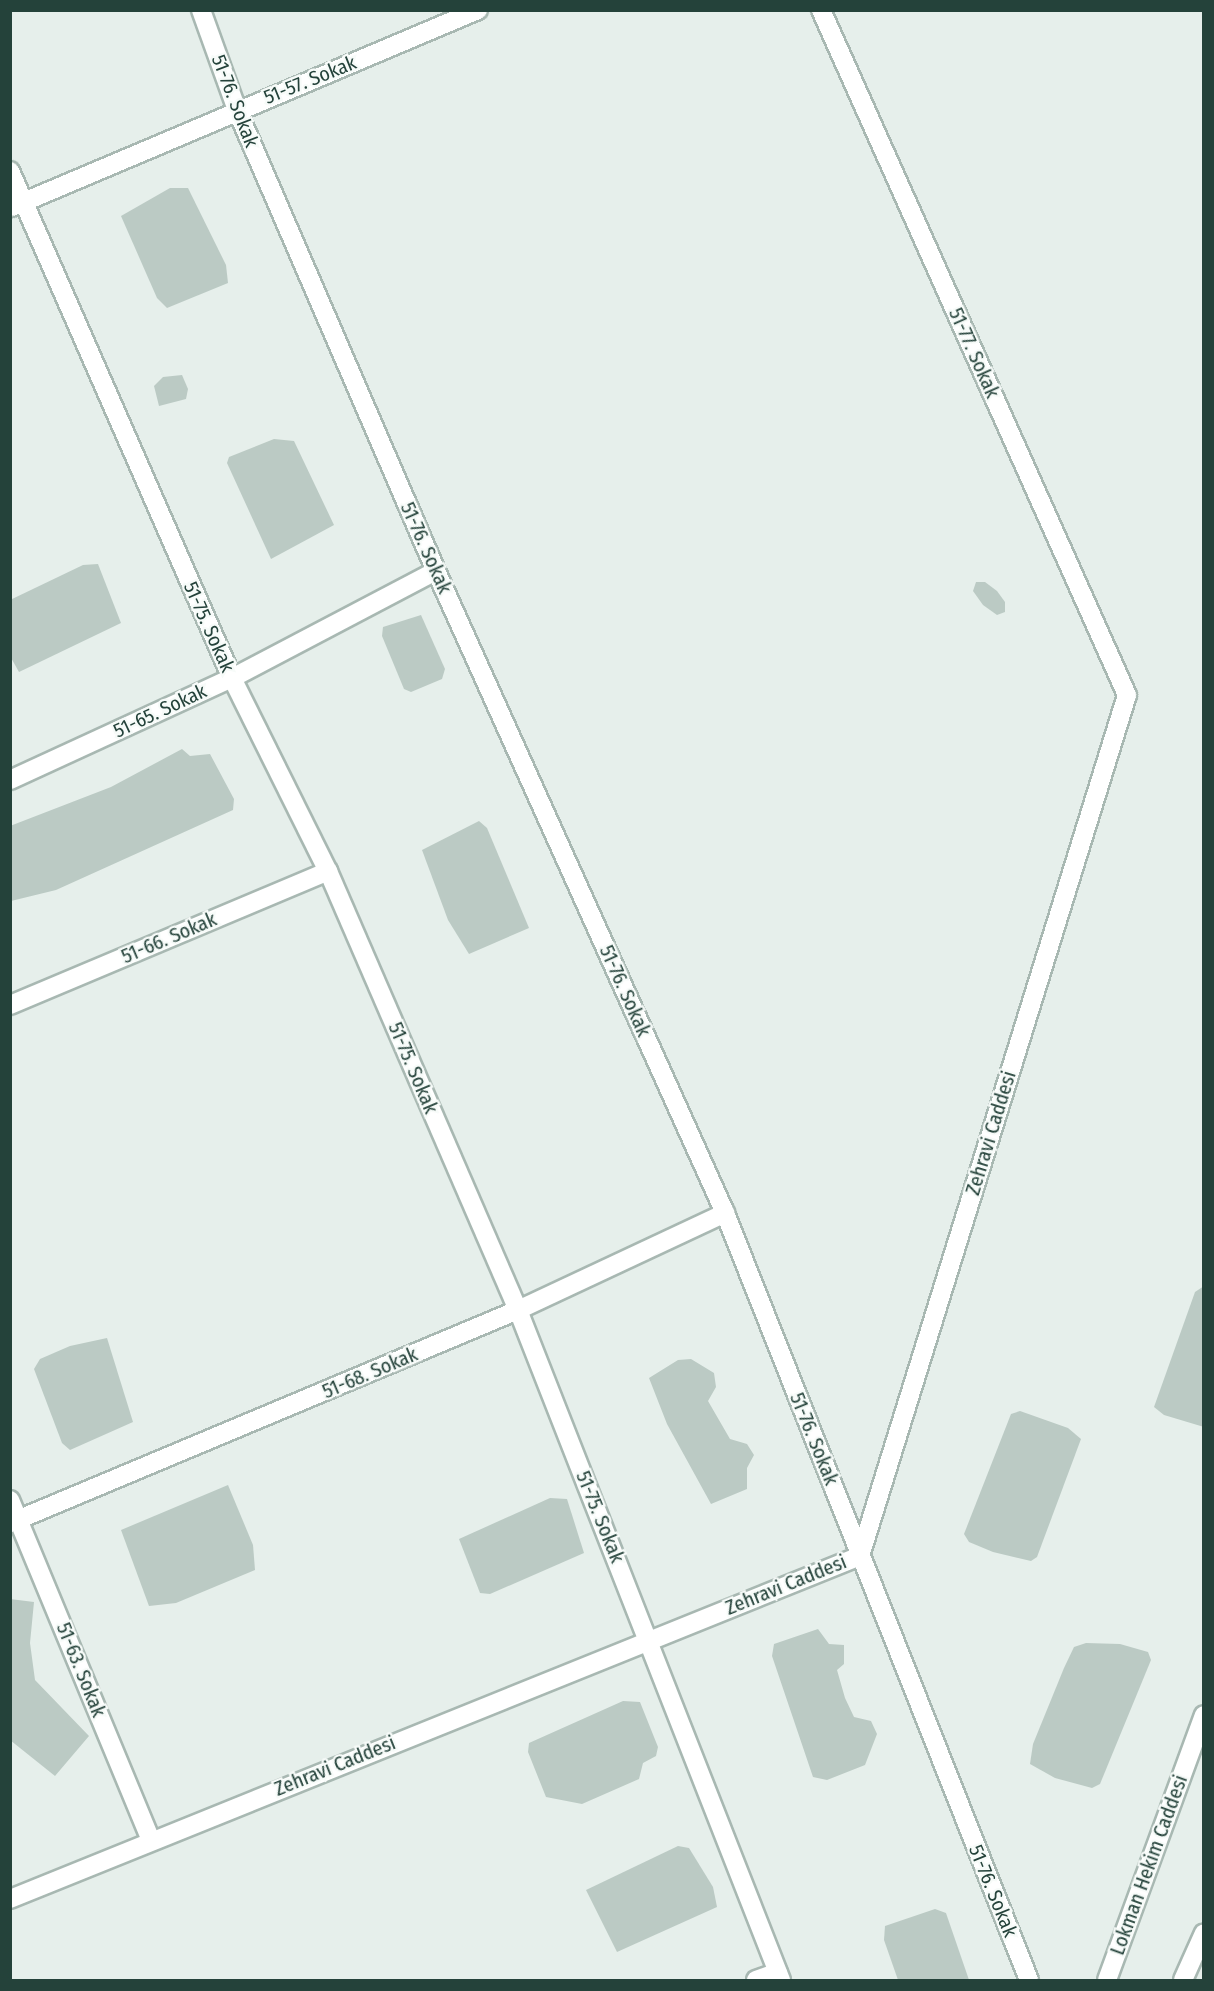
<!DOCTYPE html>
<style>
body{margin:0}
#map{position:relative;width:1214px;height:1991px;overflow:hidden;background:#e6efeb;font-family:"Fira Sans Condensed",sans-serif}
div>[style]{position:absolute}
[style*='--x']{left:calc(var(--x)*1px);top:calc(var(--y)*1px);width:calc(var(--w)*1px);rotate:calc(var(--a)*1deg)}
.building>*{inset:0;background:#bbcac4}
.roads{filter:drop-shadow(2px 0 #a8b8b2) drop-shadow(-2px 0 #a8b8b2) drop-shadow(0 2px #a8b8b2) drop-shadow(0 -2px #a8b8b2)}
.street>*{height:18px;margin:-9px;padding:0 9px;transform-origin:9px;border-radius:9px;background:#fff}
.secondary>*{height:18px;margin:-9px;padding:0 9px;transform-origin:9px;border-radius:9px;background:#fff}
span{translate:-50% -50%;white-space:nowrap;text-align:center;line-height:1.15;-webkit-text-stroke:4.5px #f7fbf9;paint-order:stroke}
.street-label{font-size:20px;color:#24423a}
.frame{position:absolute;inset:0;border:12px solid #24423a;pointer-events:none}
</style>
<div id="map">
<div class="building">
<i style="clip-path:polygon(170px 188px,188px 188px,226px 265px,228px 283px,167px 308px,157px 298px,121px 216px)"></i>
<i style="clip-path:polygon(182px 375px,188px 389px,186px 399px,159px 406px,154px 386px,163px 377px)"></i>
<i style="clip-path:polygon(274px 439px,294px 441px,334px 525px,271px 559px,227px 463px,229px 457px)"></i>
<i style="clip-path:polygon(98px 564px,121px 623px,19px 672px,10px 656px,10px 600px,83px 565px)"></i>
<i style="clip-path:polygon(976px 582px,985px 582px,997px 591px,1005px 602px,1005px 612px,997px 615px,983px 605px,973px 591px)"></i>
<i style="clip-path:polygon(421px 615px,445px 669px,442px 679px,411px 692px,404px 689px,382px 636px,383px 627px)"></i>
<i style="clip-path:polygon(182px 749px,190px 756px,210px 754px,234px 799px,233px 810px,56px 890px,11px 901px,10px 826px,111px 787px)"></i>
<i style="clip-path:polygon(479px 821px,487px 828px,529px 928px,469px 954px,448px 920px,422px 850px)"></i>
<i style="clip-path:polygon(1204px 1286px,1204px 1427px,1164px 1415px,1154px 1407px,1195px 1292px)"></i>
<i style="clip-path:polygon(107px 1338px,133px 1422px,70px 1450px,62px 1443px,34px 1369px,40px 1359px,70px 1346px)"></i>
<i style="clip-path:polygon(691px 1359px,714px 1373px,716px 1387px,708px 1401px,730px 1439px,747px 1444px,754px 1455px,747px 1468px,747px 1489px,711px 1504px,667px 1424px,649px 1378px,678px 1360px)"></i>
<i style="clip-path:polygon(1020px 1411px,1068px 1428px,1081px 1439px,1037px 1557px,1031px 1561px,993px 1552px,969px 1542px,964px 1534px,1011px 1414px)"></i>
<i style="clip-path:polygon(228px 1485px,253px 1545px,255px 1570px,176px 1603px,149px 1606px,121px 1530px)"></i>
<i style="clip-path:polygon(550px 1498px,567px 1499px,584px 1553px,490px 1594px,480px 1593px,459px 1539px)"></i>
<i style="clip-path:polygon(10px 1599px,34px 1602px,30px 1643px,35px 1680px,89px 1736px,55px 1776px,10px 1740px)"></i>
<i style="clip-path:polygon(818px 1629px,829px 1644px,844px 1645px,844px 1664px,837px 1670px,845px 1698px,854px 1717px,871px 1721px,877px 1734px,865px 1765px,827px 1780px,813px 1777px,772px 1656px,774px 1644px)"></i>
<i style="clip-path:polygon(1086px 1643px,1120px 1644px,1148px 1652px,1151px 1660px,1100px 1784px,1092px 1788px,1055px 1778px,1030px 1764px,1033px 1744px,1064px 1668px,1074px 1647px)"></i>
<i style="clip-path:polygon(623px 1701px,640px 1702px,658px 1747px,656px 1756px,643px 1763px,639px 1779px,582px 1804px,546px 1797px,528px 1752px,529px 1743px)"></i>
<i style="clip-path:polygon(678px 1846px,689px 1848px,713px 1887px,717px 1907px,617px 1952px,586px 1890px)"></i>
<i style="clip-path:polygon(935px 1909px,946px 1913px,969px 1980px,898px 1980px,884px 1940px,885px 1926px)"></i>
</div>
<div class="roads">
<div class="street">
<i style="--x:201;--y:10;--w:106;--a:70.2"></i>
<i style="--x:237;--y:110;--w:502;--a:66.65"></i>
<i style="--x:436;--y:571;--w:704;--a:65.76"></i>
<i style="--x:725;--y:1213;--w:825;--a:68.38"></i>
<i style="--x:10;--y:171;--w:553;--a:66.35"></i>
<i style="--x:232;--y:678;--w:216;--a:63.6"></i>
<i style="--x:328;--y:871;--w:478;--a:66.6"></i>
<i style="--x:518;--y:1310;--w:720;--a:68.57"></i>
<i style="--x:12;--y:207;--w:506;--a:-22.92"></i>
<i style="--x:10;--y:780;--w:244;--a:-24.7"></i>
<i style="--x:232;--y:678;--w:230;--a:-27.7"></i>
<i style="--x:10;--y:1005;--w:345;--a:-22.8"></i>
<i style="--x:10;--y:1500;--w:368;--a:67.5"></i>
<i style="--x:10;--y:1523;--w:551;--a:-22.75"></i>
<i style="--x:518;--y:1310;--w:229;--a:-25.1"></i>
<i style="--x:10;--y:1899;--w:917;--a:-21.98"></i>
<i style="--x:860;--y:1556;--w:901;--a:-72.77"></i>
<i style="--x:1127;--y:695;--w:750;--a:-114.07"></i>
<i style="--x:756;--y:1980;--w:23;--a:-20"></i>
</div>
<div class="secondary">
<i style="--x:1107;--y:1980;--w:282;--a:-69.9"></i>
<i style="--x:1183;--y:1980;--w:51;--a:-65.9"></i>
</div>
</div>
<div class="street-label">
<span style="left:310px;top:80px;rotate:-22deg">51-57. Sokak</span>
<span style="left:235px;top:101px;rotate:69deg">51-76. Sokak</span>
<span style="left:974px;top:353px;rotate:66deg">51-77. Sokak</span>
<span style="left:426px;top:548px;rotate:66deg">51-76. Sokak</span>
<span style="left:209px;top:627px;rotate:66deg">51-75. Sokak</span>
<span style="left:160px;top:711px;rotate:-25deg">51-65. Sokak</span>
<span style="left:169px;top:938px;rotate:-23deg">51-66. Sokak</span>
<span style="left:625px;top:991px;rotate:66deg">51-76. Sokak</span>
<span style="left:413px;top:1068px;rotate:67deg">51-75. Sokak</span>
<span style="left:991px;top:1133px;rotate:-73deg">Zehravi Caddesi</span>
<span style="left:370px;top:1373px;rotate:-23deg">51-68. Sokak</span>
<span style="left:814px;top:1439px;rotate:68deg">51-76. Sokak</span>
<span style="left:600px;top:1517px;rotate:68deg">51-75. Sokak</span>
<span style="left:786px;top:1585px;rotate:-22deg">Zehravi Caddesi</span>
<span style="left:81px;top:1670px;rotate:68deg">51-63. Sokak</span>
<span style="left:335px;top:1766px;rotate:-22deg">Zehravi Caddesi</span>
<span style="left:1149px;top:1865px;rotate:-70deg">Lokman Hekim Caddesi</span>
<span style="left:993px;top:1891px;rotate:68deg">51-76. Sokak</span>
</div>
<div class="frame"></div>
</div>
